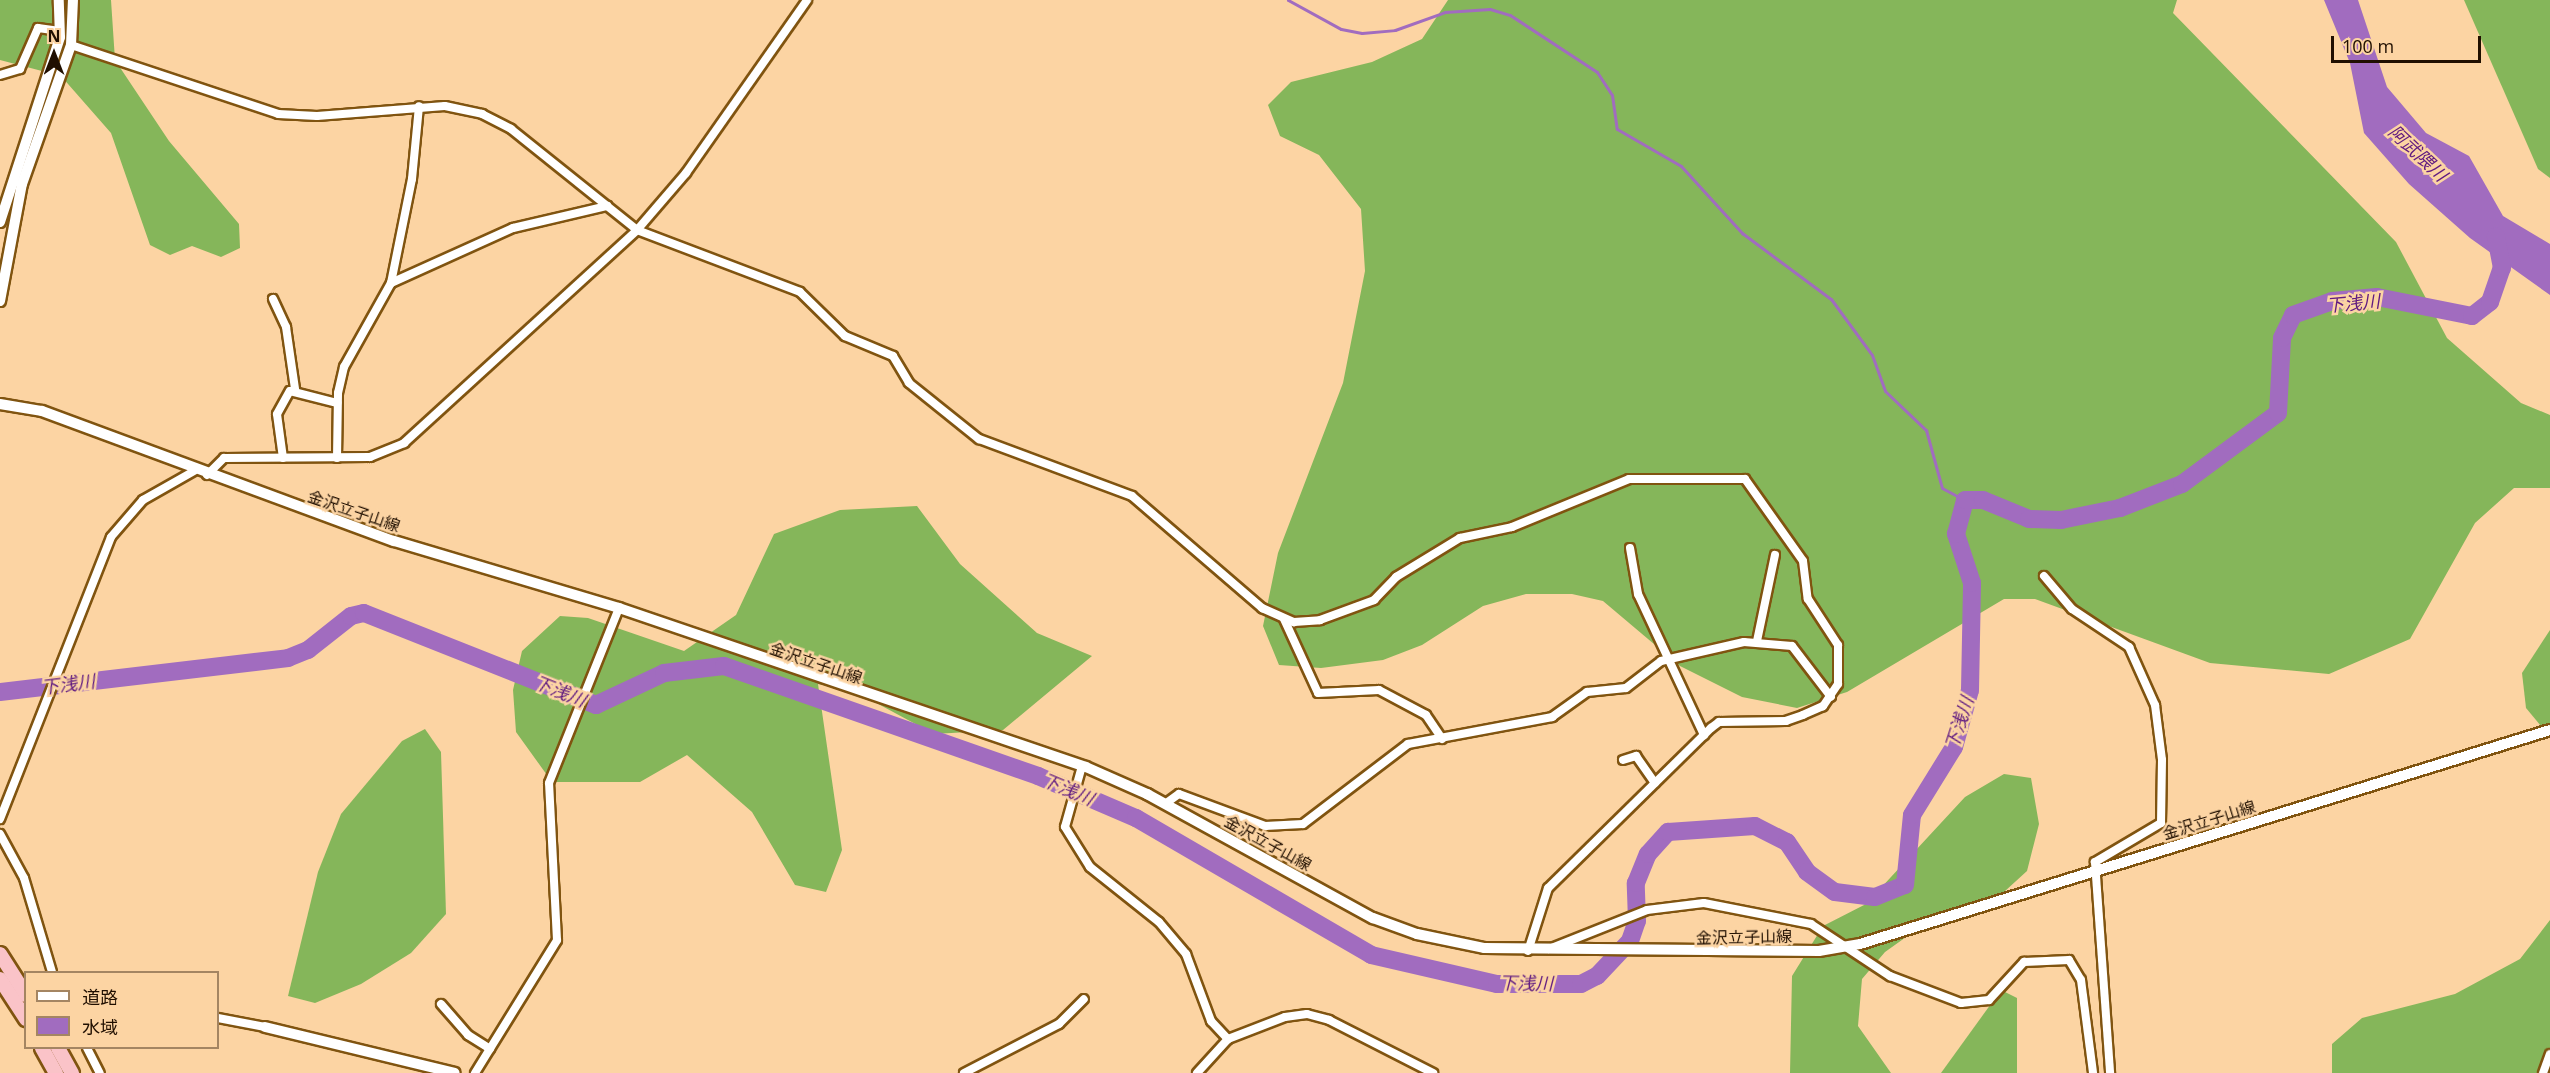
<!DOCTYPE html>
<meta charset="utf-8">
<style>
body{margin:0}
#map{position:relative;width:2550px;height:1073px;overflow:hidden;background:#fcd4a3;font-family:"Open Sans","Noto Sans JP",sans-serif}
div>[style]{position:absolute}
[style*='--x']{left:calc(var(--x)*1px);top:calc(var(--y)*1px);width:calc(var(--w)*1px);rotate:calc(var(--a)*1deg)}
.forest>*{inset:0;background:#85b65a}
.water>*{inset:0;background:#a16cbf}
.stream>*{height:3px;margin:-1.5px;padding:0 1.5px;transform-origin:1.5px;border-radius:1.5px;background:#a16cbf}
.river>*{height:18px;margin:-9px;padding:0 9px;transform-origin:9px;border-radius:9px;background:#a16cbf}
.roads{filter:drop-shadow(2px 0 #805410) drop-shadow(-2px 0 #805410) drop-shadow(0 2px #805410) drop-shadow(0 -2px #805410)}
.minor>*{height:8px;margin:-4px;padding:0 4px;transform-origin:4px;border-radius:4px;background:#fff}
.tertiary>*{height:10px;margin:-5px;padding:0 5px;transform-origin:5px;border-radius:5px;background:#fff}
.trunk>*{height:14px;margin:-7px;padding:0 7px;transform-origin:7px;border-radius:7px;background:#fac3c8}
span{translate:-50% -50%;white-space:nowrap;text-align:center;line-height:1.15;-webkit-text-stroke:5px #fcd4a3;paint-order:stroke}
.street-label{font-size:16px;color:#200f00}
.water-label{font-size:18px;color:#611c81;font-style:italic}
.legend{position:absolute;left:24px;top:971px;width:195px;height:78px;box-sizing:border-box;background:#fcd4a3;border:2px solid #a48562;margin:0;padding:8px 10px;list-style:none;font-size:18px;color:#200f00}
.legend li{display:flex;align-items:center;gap:12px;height:30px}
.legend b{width:30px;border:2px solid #a48562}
.north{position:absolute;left:24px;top:24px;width:60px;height:60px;-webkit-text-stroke:4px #fcd4a3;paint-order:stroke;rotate:0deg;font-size:16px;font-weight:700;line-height:24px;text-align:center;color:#200f00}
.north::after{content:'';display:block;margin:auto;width:21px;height:27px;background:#200f00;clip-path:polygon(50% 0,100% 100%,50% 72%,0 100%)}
.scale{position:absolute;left:2331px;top:36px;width:150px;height:27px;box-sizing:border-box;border:3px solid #200f00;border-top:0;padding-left:8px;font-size:18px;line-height:21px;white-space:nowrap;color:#200f00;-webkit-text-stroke:4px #fcd4a3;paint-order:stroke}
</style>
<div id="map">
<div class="forest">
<i style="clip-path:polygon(0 0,111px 0,115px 60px,169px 141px,239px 224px,240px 248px,221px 257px,192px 246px,170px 255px,150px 245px,111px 133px,61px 76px,0 60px)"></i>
<i style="clip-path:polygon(1448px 0,2177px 0,2173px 13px,2396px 242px,2447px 338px,2521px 403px,2550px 415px,2550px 488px,2514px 488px,2475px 523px,2410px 639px,2329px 674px,2210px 663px,2035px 599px,2004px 599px,1847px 692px,1797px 708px,1742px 697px,1680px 666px,1603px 601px,1572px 594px,1526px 594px,1483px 606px,1422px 645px,1383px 660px,1321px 668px,1279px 665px,1263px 626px,1278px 553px,1343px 383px,1365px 271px,1361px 209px,1319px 155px,1280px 136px,1268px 105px,1291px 82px,1372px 62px,1422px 39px)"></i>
<i style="clip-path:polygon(2464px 0,2550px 0,2550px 178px,2538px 169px)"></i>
<i style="clip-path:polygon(917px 506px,960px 564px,1037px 633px,1092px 656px,1003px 730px,934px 734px,856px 692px,818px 684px,842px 850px,826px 892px,795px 885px,752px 812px,687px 755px,640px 782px,552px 782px,516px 732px,513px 690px,522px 651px,560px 616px,588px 618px,684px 651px,736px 615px,774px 534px,840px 510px)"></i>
<i style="clip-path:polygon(2550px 630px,2550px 737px,2526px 708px,2522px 673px)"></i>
<i style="clip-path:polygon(425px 729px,441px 752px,446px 914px,411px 953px,361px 984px,315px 1003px,288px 996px,318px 872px,341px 814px,402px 741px)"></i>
<i style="clip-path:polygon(2004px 774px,2031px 778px,2039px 824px,2027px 871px,1993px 902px,1923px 925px,1885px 952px,1862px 979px,1858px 1026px,1891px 1073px,1790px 1073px,1792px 976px,1823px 926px,1866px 904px,1965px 797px)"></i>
<i style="clip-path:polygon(2550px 920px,2550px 1073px,2332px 1073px,2332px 1044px,2362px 1018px,2455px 994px,2520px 959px)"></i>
<i style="clip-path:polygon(2001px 990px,2017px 998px,2017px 1073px,1941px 1073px)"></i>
</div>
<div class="water">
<i style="clip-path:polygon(2324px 0,2358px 0,2387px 87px,2426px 133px,2469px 156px,2503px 216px,2550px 244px,2550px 295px,2470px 238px,2409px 184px,2364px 133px,2350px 63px)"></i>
</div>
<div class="stream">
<i style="--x:1288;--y:0;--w:60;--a:28.7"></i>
<i style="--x:1341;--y:29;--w:21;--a:11"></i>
<i style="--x:1362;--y:33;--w:33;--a:-5"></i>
<i style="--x:1395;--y:30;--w:53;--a:-19.8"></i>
<i style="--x:1445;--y:12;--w:45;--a:-3.8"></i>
<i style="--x:1490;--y:9;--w:21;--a:17"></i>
<i style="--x:1510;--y:15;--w:104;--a:33.2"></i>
<i style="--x:1597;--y:72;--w:27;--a:57"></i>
<i style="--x:1612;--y:95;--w:34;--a:82"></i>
<i style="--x:1617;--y:129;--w:74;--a:30"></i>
<i style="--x:1681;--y:166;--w:91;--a:47.7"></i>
<i style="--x:1742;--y:233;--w:111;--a:36.6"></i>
<i style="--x:1831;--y:299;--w:69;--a:53.8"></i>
<i style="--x:1872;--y:355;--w:38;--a:70"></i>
<i style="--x:1885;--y:391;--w:57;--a:43.6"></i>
<i style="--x:1926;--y:430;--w:60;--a:74.6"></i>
<i style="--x:1942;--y:488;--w:26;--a:28"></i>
</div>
<div class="river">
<i style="--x:0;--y:692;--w:290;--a:-6.7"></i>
<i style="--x:288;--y:658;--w:22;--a:-22"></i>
<i style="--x:308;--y:650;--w:55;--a:-38.3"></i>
<i style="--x:351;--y:616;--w:13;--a:-13"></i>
<i style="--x:364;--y:613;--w:250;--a:21.6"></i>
<i style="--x:596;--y:705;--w:75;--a:-25.2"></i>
<i style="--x:664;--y:673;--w:60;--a:-6.7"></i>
<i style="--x:724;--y:666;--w:333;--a:19.3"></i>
<i style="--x:1038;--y:776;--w:107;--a:23.2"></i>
<i style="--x:1136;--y:818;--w:272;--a:30.2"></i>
<i style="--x:1371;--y:955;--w:129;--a:13"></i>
<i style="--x:1497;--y:984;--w:84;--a:0"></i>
<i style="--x:1581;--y:984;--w:18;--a:-27"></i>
<i style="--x:1597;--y:976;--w:48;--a:-46.7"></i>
<i style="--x:1630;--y:941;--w:21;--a:-71"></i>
<i style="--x:1637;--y:921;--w:38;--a:-92"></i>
<i style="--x:1636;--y:883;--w:31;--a:-68"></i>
<i style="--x:1648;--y:854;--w:30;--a:-48"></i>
<i style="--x:1668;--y:832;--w:87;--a:-3.9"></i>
<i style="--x:1755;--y:826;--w:36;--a:27"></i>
<i style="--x:1787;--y:842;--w:36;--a:56"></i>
<i style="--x:1807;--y:872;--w:34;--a:36"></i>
<i style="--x:1835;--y:892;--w:40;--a:7.1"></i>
<i style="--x:1875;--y:897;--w:32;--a:-22"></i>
<i style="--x:1905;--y:885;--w:70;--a:-84.3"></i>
<i style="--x:1912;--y:815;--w:80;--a:-58.3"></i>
<i style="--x:1954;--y:747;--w:59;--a:-74.3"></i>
<i style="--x:1970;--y:690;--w:107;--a:-88.9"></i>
<i style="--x:1972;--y:583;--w:52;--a:-108.1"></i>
<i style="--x:1956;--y:534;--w:35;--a:-75"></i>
<i style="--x:1965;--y:500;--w:18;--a:0"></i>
<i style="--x:1983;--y:500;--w:50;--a:22.4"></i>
<i style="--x:2029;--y:519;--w:32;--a:2"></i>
<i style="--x:2061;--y:520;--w:60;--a:-11.5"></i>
<i style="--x:2120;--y:508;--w:66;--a:-21.2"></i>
<i style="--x:2182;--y:484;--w:119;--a:-36.5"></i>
<i style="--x:2278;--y:413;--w:75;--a:-86.9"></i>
<i style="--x:2282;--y:338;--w:25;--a:-64"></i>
<i style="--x:2293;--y:315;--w:41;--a:-19.7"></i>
<i style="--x:2332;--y:301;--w:45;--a:-5.1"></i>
<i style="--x:2377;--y:297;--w:97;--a:11.3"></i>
<i style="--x:2472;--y:316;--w:23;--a:-38"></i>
<i style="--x:2490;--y:302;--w:36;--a:-71"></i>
<i style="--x:2502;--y:268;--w:32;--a:-101"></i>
</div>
<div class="roads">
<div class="minor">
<i style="--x:71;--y:45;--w:218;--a:18.4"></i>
<i style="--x:278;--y:114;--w:39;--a:3"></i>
<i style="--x:317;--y:116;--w:128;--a:-4.5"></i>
<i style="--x:445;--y:106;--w:38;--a:12"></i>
<i style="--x:482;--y:114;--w:33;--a:27"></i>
<i style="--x:511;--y:129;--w:161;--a:38.7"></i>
<i style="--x:637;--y:230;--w:174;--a:20.8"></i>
<i style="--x:800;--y:292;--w:63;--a:44.4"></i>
<i style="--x:845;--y:336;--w:52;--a:22.6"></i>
<i style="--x:893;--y:356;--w:31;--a:59"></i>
<i style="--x:909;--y:383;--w:90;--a:38.7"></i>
<i style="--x:979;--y:439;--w:163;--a:20.4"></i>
<i style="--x:1132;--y:496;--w:172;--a:40.7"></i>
<i style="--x:1262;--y:608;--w:35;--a:24"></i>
<i style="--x:1294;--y:622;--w:26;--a:-4"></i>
<i style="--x:1320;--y:620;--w:58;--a:-20.3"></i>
<i style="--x:1374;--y:600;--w:32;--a:-46"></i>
<i style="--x:1396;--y:577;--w:75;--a:-31.4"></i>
<i style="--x:1460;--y:538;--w:53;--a:-11.9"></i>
<i style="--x:1512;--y:527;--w:126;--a:-22.3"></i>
<i style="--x:1629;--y:479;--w:116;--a:0"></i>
<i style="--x:1745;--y:479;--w:100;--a:54.7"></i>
<i style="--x:1803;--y:561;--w:38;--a:83"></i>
<i style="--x:1808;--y:599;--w:55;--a:56.9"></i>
<i style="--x:1838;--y:645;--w:39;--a:90"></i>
<i style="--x:1838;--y:684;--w:27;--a:124"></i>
<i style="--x:1823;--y:706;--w:22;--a:156"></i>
<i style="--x:1803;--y:715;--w:18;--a:161"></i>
<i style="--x:1786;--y:721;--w:67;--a:179.1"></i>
<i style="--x:1719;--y:722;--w:10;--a:143"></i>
<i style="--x:1711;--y:728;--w:228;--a:135.5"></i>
<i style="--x:1548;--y:888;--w:66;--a:107.6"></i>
<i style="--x:0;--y:75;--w:21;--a:-17"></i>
<i style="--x:20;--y:69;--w:45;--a:-66.3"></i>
<i style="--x:38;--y:28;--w:22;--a:8"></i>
<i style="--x:391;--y:283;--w:106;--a:-78.6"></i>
<i style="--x:412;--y:179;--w:73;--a:-84.5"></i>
<i style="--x:273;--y:299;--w:31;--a:65"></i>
<i style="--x:286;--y:327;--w:63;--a:81.7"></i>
<i style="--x:283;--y:458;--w:44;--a:-97.8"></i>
<i style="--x:277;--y:414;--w:26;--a:-61"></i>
<i style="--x:290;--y:391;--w:49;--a:14.3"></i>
<i style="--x:337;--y:458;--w:65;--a:-89.1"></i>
<i style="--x:338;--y:393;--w:27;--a:-77"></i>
<i style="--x:344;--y:367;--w:96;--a:-60.8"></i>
<i style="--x:391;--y:283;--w:134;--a:-24.3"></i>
<i style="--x:513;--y:228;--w:97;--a:-13.2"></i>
<i style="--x:207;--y:475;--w:24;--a:-45"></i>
<i style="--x:224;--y:458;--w:146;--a:-0.4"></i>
<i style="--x:370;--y:457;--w:37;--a:-22"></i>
<i style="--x:404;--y:443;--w:316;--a:-42.4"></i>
<i style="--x:637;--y:230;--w:75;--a:-49.3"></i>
<i style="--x:686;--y:173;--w:211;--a:-55"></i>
<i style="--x:1630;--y:548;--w:47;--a:80.1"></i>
<i style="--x:1638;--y:594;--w:156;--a:64.9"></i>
<i style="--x:2044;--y:576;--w:43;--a:49.7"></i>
<i style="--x:2072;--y:609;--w:69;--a:33.7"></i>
<i style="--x:2129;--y:647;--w:64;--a:65.9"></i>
<i style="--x:2155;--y:705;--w:55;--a:82.7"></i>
<i style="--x:2162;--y:760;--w:63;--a:90.9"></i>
<i style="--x:2161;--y:823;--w:77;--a:149.4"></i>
<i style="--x:2095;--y:862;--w:212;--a:85.9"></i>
<i style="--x:1284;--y:619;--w:81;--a:65.3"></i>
<i style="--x:1318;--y:693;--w:61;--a:-2.8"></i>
<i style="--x:1379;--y:690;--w:53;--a:28"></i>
<i style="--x:1426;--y:715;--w:29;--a:56"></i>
<i style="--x:1757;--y:641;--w:88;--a:-78.2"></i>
<i style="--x:1623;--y:760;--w:14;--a:-17"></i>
<i style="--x:1636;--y:756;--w:33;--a:55"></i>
<i style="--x:1082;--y:766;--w:63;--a:105.6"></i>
<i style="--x:1065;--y:827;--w:47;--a:58"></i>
<i style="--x:1090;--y:867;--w:88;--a:38.6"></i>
<i style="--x:1159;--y:922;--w:42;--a:49.8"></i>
<i style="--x:1186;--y:954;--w:72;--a:69.5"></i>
<i style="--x:1211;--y:1021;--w:25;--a:47"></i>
<i style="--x:1165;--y:804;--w:17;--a:-36"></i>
<i style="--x:1179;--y:794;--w:92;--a:20.4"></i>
<i style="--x:1265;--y:826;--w:38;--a:-3"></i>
<i style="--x:1303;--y:824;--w:132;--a:-37.3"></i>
<i style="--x:1408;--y:744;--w:147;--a:-10.6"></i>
<i style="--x:1552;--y:717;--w:43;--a:-35.5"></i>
<i style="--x:1587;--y:692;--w:39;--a:-6"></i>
<i style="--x:1626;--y:688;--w:44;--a:-37.6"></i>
<i style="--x:1661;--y:661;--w:85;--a:-12.9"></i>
<i style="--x:1744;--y:642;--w:48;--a:4.8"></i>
<i style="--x:1792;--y:646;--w:64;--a:52.6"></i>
<i style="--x:0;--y:819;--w:303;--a:-68.5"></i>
<i style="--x:111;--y:537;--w:49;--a:-49.1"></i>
<i style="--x:143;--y:500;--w:59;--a:-29.6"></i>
<i style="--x:0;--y:834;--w:50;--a:61.4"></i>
<i style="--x:24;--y:878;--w:98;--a:73.4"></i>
<i style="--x:1549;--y:949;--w:105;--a:-21.7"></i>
<i style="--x:1647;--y:910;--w:57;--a:-7"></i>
<i style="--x:1704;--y:903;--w:109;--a:11.1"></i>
<i style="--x:1811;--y:924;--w:95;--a:33.4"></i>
<i style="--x:1890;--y:976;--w:76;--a:20.8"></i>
<i style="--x:1961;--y:1003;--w:28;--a:-6"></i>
<i style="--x:1989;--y:1000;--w:52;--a:-47.4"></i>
<i style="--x:2024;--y:962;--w:45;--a:-2.5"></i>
<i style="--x:2069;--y:960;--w:23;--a:59"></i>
<i style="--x:2081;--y:980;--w:94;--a:82.6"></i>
<i style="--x:441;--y:1004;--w:41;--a:48.9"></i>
<i style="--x:468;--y:1035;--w:26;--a:32"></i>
<i style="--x:218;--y:1018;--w:48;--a:10.8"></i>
<i style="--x:87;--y:1048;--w:28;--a:63"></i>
<i style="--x:475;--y:1073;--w:156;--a:-58.3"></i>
<i style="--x:557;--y:940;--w:157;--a:-92.9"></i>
<i style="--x:549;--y:783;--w:188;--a:-68.2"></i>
<i style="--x:964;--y:1073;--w:107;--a:-27.3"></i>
<i style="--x:1059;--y:1024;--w:35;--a:-45"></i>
<i style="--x:1197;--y:1073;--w:46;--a:-47.6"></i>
<i style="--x:1228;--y:1039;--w:61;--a:-21.1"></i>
<i style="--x:1285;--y:1017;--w:22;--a:-8"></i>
<i style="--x:1307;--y:1014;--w:23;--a:15"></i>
<i style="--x:1329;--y:1020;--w:117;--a:27"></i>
<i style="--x:2543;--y:1073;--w:20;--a:-70"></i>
</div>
<div class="tertiary">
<i style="--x:0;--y:222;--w:194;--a:-72"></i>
<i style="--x:60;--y:37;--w:37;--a:-92"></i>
<i style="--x:0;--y:301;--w:119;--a:-79.4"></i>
<i style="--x:22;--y:184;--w:147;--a:-70.6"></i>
<i style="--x:71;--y:45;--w:45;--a:-87.5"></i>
<i style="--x:0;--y:404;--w:43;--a:9.5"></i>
<i style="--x:42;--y:411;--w:375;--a:20.3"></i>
<i style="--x:394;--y:541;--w:235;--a:16.6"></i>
<i style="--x:619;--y:608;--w:493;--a:18.8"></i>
<i style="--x:1086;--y:767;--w:67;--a:23.9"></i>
<i style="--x:1147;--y:794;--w:258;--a:28.8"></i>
<i style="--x:1373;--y:918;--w:47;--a:20"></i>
<i style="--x:1417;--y:934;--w:68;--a:11.8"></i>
<i style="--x:1484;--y:948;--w:335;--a:0.5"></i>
<i style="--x:1819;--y:951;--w:42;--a:-9.7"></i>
<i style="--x:1860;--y:944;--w:722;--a:-17.23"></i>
<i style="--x:265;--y:1027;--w:195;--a:13.6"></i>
</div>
<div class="trunk">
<i style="--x:0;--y:954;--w:49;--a:57.6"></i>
<i style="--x:0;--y:979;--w:48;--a:57"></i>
<i style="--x:42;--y:1048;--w:29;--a:61"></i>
<i style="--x:58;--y:1048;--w:29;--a:61"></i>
</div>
</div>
<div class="street-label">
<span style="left:354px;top:511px;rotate:19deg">金沢立子山線</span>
<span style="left:816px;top:663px;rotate:19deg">金沢立子山線</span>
<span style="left:2209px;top:820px;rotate:-17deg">金沢立子山線</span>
<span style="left:1268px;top:843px;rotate:29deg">金沢立子山線</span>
<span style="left:1744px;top:937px;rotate:-1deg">金沢立子山線</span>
</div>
<div class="water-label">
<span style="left:2418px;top:153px;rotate:43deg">阿武隈川</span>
<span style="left:2353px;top:303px;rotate:-5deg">下浅川</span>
<span style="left:68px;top:684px;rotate:-7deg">下浅川</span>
<span style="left:560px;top:691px;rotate:22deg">下浅川</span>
<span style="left:1959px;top:723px;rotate:-72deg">下浅川</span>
<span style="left:1068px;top:789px;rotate:23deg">下浅川</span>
<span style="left:1526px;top:983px;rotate:1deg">下浅川</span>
</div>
<ul class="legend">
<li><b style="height:8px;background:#fff"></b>道路</li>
<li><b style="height:16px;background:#a16cbf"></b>水域</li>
</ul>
<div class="north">N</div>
<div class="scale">100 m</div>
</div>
